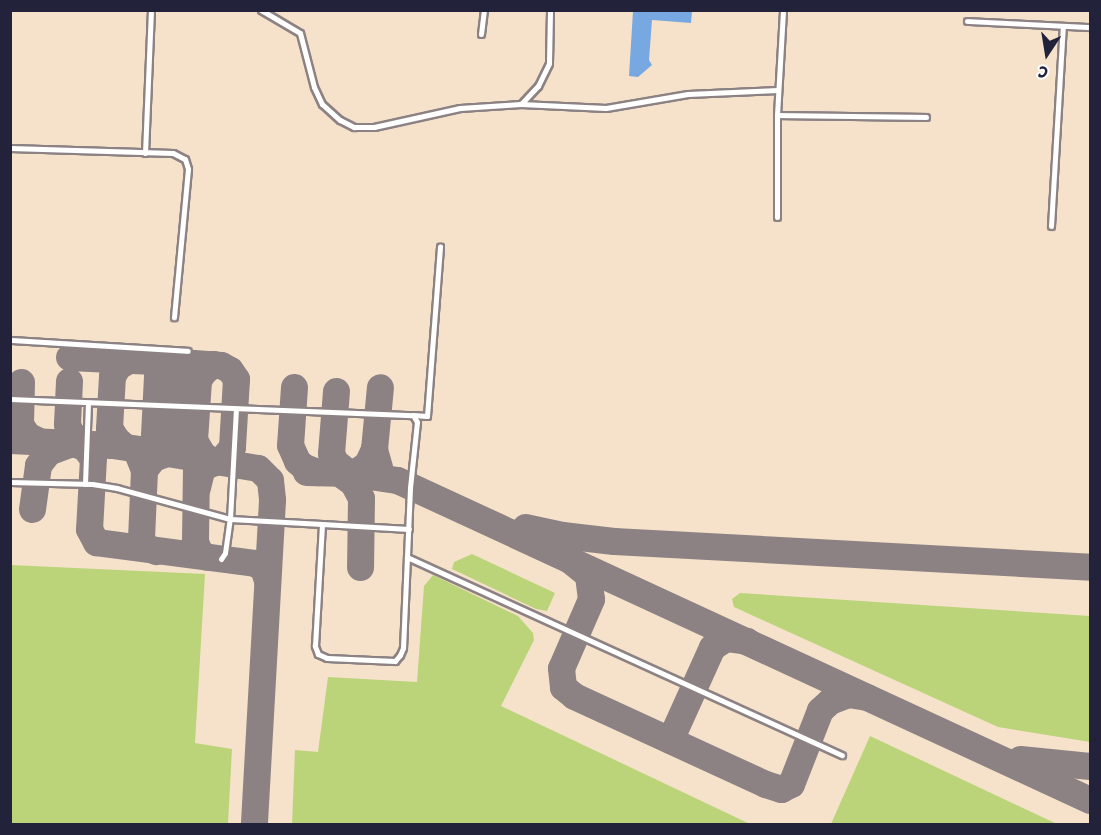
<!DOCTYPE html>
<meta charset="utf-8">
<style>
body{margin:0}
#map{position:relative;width:1101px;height:835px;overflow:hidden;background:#f6e2cb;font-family:"Shantell Sans",sans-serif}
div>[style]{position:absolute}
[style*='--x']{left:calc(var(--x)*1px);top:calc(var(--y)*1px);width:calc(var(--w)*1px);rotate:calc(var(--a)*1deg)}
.green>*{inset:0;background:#bbd479}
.water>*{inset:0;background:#77a8e2}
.taxiway>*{height:27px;margin:-13.5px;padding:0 13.5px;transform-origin:13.5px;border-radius:13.5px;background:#8c8283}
.roads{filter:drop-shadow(2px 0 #8c8283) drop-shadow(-2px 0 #8c8283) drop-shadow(0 2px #8c8283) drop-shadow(0 -2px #8c8283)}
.service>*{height:5px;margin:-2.5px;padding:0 2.5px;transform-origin:2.5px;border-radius:2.5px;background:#fff}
span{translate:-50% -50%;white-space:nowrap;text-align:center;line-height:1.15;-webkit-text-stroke:5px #fff;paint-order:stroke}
.frame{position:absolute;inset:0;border:12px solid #22223b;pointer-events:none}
.north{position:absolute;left:1017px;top:24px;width:60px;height:60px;-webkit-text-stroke:4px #fff;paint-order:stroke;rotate:192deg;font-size:16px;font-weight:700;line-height:24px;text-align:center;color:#22223b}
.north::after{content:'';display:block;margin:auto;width:21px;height:27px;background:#22223b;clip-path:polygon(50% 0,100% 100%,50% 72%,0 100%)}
</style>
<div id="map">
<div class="green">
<i style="clip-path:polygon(472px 554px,555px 593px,547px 611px,536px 609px,452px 569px,454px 562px)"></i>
<i style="clip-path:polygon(11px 565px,205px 574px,195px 743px,232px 749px,228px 824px,11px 824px)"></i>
<i style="clip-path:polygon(433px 575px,518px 616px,533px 633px,534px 640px,501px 706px,750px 824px,292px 824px,295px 750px,318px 752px,328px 677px,417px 682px,424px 586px)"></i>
<i style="clip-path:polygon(740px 593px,1090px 616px,1090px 742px,998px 727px,734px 607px,732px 599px)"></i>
<i style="clip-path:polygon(870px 736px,1057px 824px,831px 824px)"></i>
</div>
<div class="water">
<i style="clip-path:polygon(633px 11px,692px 11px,691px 23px,652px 20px,649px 60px,652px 65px,638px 77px,629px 76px)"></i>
</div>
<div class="taxiway">
<i style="--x:69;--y:357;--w:106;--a:2.7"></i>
<i style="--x:180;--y:362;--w:41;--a:4.2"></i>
<i style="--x:221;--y:365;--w:10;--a:29"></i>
<i style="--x:230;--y:370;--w:11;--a:56"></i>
<i style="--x:236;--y:379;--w:68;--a:93.4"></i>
<i style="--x:232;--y:447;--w:16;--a:130"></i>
<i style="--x:222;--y:459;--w:22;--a:158"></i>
<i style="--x:202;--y:467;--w:21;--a:104"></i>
<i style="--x:213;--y:364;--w:11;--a:142"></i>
<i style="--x:204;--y:371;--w:11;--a:124"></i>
<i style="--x:198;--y:380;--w:60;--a:93.8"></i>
<i style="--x:194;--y:440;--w:16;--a:60"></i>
<i style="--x:202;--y:454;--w:14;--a:36"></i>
<i style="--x:178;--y:380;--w:63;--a:93.6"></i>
<i style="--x:174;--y:443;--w:12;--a:48"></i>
<i style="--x:182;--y:452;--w:13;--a:23"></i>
<i style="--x:69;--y:381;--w:43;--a:92.7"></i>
<i style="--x:67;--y:424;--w:9;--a:69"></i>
<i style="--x:70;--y:432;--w:18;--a:43"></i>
<i style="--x:21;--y:382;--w:42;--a:91.4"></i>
<i style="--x:20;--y:424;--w:13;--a:58"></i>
<i style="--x:27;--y:435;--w:13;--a:27"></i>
<i style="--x:294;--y:387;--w:58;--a:93.9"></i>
<i style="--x:290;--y:445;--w:17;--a:66"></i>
<i style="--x:297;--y:461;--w:9;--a:41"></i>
<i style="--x:304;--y:467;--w:15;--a:20"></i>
<i style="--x:336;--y:391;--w:62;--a:94.6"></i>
<i style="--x:331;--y:453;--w:10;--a:66"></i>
<i style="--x:335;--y:462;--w:18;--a:38"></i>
<i style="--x:349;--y:473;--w:8;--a:-14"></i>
<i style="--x:357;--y:471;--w:12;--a:-35"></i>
<i style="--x:367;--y:464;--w:17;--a:-65"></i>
<i style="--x:10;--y:440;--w:102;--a:2.8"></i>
<i style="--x:112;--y:445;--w:56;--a:8.3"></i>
<i style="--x:167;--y:453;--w:92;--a:9.4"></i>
<i style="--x:258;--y:468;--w:17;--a:45"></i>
<i style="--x:270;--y:480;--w:20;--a:84"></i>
<i style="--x:272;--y:500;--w:324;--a:93.2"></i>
<i style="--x:72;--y:443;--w:13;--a:18"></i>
<i style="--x:84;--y:447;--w:14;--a:51"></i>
<i style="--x:93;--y:458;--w:71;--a:93.2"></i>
<i style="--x:89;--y:529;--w:15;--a:62"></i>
<i style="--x:96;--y:542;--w:160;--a:7.5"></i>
<i style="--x:255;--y:563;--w:9;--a:32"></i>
<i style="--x:263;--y:568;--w:13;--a:72"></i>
<i style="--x:124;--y:446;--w:11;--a:-139"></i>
<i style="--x:116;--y:439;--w:13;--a:-122"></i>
<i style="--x:109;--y:428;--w:52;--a:-86.7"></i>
<i style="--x:112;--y:376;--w:12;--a:-59"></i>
<i style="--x:118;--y:366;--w:13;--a:-29"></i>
<i style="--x:138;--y:455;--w:16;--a:68"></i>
<i style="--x:144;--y:470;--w:70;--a:92.5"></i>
<i style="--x:141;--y:540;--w:9;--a:54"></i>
<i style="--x:146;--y:547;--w:11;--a:22"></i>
<i style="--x:379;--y:467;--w:19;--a:-106"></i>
<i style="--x:374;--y:449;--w:62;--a:-84.5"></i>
<i style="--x:196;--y:468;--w:73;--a:90.8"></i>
<i style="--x:195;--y:541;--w:12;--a:70"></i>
<i style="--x:199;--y:552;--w:9;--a:32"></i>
<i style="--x:144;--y:470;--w:15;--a:-53"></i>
<i style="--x:153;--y:458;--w:15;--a:-20"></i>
<i style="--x:167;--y:453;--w:22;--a:-126"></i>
<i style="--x:154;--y:435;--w:60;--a:-87.1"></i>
<i style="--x:157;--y:375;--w:11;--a:-56"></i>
<i style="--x:163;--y:366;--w:13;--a:-18"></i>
<i style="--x:175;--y:362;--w:11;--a:10"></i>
<i style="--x:186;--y:364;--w:11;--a:41"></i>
<i style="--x:306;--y:472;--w:43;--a:1.3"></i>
<i style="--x:349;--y:473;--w:49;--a:8.3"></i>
<i style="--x:397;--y:480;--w:763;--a:24.79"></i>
<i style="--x:338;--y:472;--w:19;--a:36"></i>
<i style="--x:353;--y:483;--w:17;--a:62"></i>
<i style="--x:361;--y:498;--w:69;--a:90.8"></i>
<i style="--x:32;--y:509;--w:44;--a:-82.2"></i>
<i style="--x:38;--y:465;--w:16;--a:-52"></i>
<i style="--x:48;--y:452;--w:25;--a:-21"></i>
<i style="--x:525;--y:527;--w:38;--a:12"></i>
<i style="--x:562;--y:535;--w:52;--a:6.6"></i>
<i style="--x:614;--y:541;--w:477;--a:3.1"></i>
<i style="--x:571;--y:561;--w:22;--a:39"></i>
<i style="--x:588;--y:575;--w:24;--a:83"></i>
<i style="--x:591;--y:599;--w:75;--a:113.5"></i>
<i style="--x:561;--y:668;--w:19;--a:84"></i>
<i style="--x:563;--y:687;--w:14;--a:39"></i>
<i style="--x:574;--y:696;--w:210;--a:24.7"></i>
<i style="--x:765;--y:784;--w:17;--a:17"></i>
<i style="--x:781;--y:789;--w:11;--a:-27"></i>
<i style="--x:791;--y:784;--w:79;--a:-68.6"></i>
<i style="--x:820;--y:710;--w:13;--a:-42"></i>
<i style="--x:830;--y:701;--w:19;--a:-21"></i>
<i style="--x:848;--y:694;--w:19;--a:9"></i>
<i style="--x:670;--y:740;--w:102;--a:-65.7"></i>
<i style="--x:712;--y:647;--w:17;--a:-33"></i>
<i style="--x:726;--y:638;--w:21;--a:8"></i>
<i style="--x:1020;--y:759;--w:70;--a:5.7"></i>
</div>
<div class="roads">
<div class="service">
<i style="--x:261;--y:10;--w:45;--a:30.5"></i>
<i style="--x:300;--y:33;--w:56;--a:75.5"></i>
<i style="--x:314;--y:87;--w:19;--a:65"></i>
<i style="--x:322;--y:104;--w:24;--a:42"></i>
<i style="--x:340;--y:120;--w:16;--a:27"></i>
<i style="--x:354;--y:127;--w:20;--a:0"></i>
<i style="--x:374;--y:127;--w:88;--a:-12.5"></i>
<i style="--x:460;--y:108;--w:61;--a:-3.8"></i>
<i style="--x:521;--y:104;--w:85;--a:2.7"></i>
<i style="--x:606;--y:108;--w:83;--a:-9.7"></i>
<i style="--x:688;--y:94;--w:90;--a:-2.5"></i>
<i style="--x:967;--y:21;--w:123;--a:2.8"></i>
<i style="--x:481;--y:34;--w:24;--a:-83"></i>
<i style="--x:521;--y:104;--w:25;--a:-47"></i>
<i style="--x:538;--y:86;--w:25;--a:-64"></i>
<i style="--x:549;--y:63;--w:53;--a:-88.9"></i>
<i style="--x:777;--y:115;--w:149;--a:0.8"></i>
<i style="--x:10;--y:148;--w:163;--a:1.8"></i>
<i style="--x:173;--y:153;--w:13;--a:27"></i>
<i style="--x:185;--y:159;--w:10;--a:73"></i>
<i style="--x:188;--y:169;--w:149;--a:95.4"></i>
<i style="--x:145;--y:153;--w:143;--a:-87.6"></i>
<i style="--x:777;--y:217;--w:102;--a:-90"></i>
<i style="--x:777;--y:115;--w:105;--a:-86.7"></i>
<i style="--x:1051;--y:226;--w:200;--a:-86.6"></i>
<i style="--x:10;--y:340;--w:178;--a:3.5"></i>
<i style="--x:10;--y:399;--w:403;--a:2.3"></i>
<i style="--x:413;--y:415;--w:8;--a:60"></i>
<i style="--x:417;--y:422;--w:66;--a:96.1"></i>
<i style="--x:410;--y:488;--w:160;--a:92.5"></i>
<i style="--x:403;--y:648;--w:8;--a:113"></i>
<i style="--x:400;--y:655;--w:8;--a:130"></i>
<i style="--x:395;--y:661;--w:68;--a:-177.5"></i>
<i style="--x:327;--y:658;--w:10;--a:-156"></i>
<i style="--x:318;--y:654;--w:9;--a:-111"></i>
<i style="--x:315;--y:646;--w:122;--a:-86.7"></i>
<i style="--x:322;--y:524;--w:92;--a:-176.9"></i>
<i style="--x:230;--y:519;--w:117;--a:-164.7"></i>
<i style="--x:117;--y:488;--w:25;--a:-171"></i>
<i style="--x:92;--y:484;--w:82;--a:-178.6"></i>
<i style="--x:413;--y:415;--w:14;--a:4"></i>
<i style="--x:427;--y:416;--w:170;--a:-85.6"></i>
<i style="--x:85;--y:484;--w:80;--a:-87.9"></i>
<i style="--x:322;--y:524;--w:87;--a:3.3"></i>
<i style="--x:407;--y:557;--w:478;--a:24.5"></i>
<i style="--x:221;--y:559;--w:7;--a:-56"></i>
<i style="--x:225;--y:553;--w:34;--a:-82"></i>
<i style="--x:230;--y:519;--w:110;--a:-86.9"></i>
</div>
</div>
<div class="frame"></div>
<div class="north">С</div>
</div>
